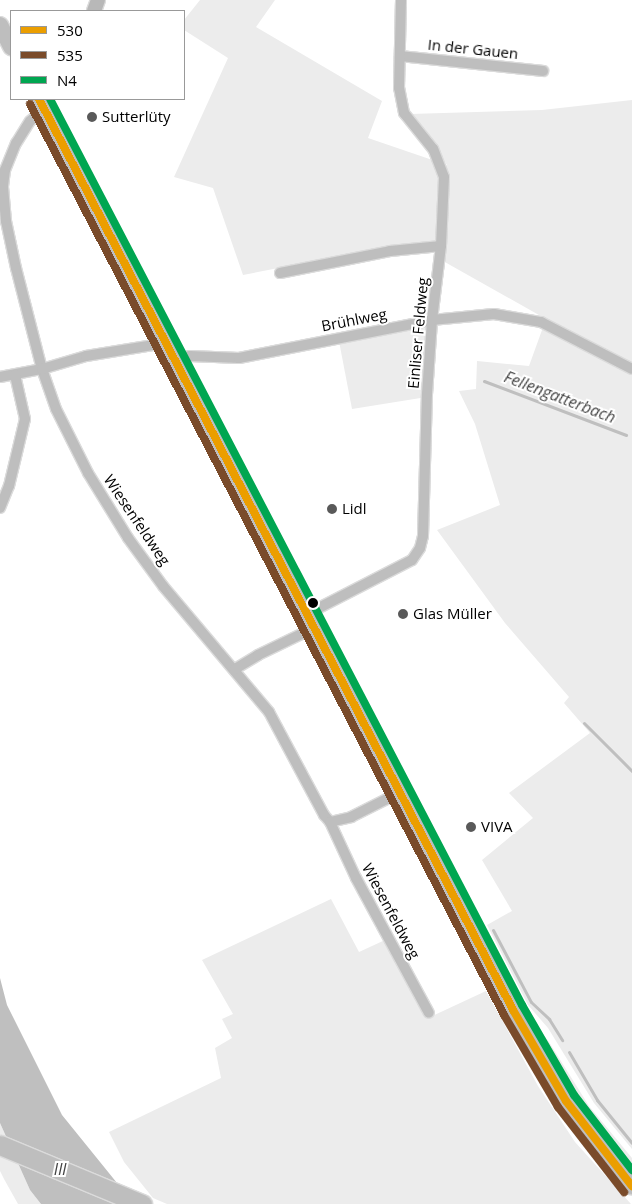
<!DOCTYPE html>
<meta charset="utf-8">
<style>
body{margin:0}
#map{position:relative;width:632px;height:1204px;overflow:hidden;background:#fff;font-family:"Open Sans",sans-serif}
div>[style]{position:absolute}
[style*='--x']{left:calc(var(--x)*1px);top:calc(var(--y)*1px);width:calc(var(--w)*1px);rotate:calc(var(--a)*1deg)}
.green>*{inset:0;background:#ececec}
.water>*{inset:0;background:#bfbfbf}
.stream>*{height:3px;margin:-1.5px;padding:0 1.5px;transform-origin:1.5px;border-radius:1.5px;background:#bfbfbf}
.roads{filter:drop-shadow(1px 0 #dbdbdb) drop-shadow(-1px 0 #dbdbdb) drop-shadow(0 1px #dbdbdb) drop-shadow(0 -1px #dbdbdb)}
.street>*{height:10px;margin:-5px;padding:0 5px;transform-origin:5px;border-radius:5px;background:#bebebe}
.secondary>*{height:14px;margin:-7px;padding:0 7px;transform-origin:7px;border-radius:7px;background:#b8b8b8}
.primary>*{height:16px;margin:-8px;padding:0 8px;transform-origin:8px;border-radius:8px;background:#bebebe}
.highway>*{height:19px;margin:-9.5px;padding:0 9.5px;transform-origin:9.5px;border-radius:9.5px;background:#bebebe}
.bus-1>*{height:8px;margin:-4px;padding:0 4px;transform-origin:4px;border-radius:4px;background:#eb9e00}
.bus-2>*{height:8px;margin:-4px;padding:0 4px;transform-origin:4px;border-radius:4px;background:#7a4b2a}
.bus-3>*{height:8px;margin:-4px;padding:0 4px;transform-origin:4px;border-radius:4px;background:#00a651}
.dots>*{width:14px;height:14px;translate:-50% -50%;box-sizing:border-box;border:2px solid #fff;border-radius:50%}
span{translate:-50% -50%;white-space:nowrap;text-align:center;line-height:1.15;-webkit-text-stroke:4px #fff;paint-order:stroke}
.street-label{font-size:15px;color:#000}
.poi-label{font-size:15px;color:#000}
.left{translate:0 -50%;text-align:left}
.water-label{font-size:16px;color:#444;font-style:italic}
.legend{position:absolute;left:10px;top:10px;width:175px;height:90px;box-sizing:border-box;background:#fff;border:1px solid #999;margin:0;padding:6px 9px;list-style:none;font-size:15px;color:#000}
.legend li{display:flex;align-items:center;gap:10px;height:25px}
.legend b{width:25px;border:1px solid #999}
</style>
<div id="map">
<div class="green">
<i style="clip-path:polygon(200px 0,275px 0,256px 27px,382px 101px,368px 138px,447px 165px,410px 114px,542px 110px,632px 100px,632px 1149px,594px 1103px,548px 1028px,528px 1005px,487px 925px,512px 911px,482px 860px,533px 818px,509px 793px,590px 733px,564px 703px,569px 697px,505px 623px,437px 530px,500px 505px,475px 424px,459px 391px,476px 389px,477px 361px,529px 366px,546px 319px,443px 261px,444px 242px,391px 246px,243px 275px,213px 188px,174px 177px,228px 58px,184px 30px,184px 20px)"></i>
<i style="clip-path:polygon(438px 313px,433px 396px,352px 409px,338px 336px)"></i>
<i style="clip-path:polygon(462px 890px,527px 1014px,549px 1042px,589px 1106px,632px 1158px,632px 1173px,582px 1111px,566px 1086px,459px 895px)"></i>
<i style="clip-path:polygon(331px 899px,359px 952px,385px 940px,428px 1018px,486px 991px,538px 1086px,575px 1142px,631px 1204px,167px 1204px,153px 1198px,124px 1162px,109px 1132px,221px 1078px,215px 1048px,232px 1038px,222px 1019px,233px 1014px,202px 960px)"></i>
<i style="clip-path:polygon(0 1123px,30px 1190px,41px 1204px,18px 1204px,4px 1179px,0 1171px)"></i>
</div>
<div class="water">
<i style="clip-path:polygon(0 978px,7px 1005px,62px 1115px,134px 1204px,41px 1204px,30px 1190px,0 1123px)"></i>
</div>
<div class="stream">
<i style="--x:484;--y:381;--w:152;--a:20.8"></i>
<i style="--x:584;--y:723;--w:68;--a:45"></i>
<i style="--x:493;--y:930;--w:81;--a:62.2"></i>
<i style="--x:531;--y:1002;--w:25;--a:43"></i>
<i style="--x:549;--y:1019;--w:25;--a:58"></i>
<i style="--x:569;--y:1052;--w:56;--a:59.7"></i>
<i style="--x:597;--y:1100;--w:55;--a:50.9"></i>
</div>
<div class="roads">
<div class="street">
<i style="--x:400;--y:56;--w:144;--a:6"></i>
<i style="--x:44;--y:109;--w:18;--a:139"></i>
<i style="--x:30;--y:121;--w:26;--a:122"></i>
<i style="--x:16;--y:143;--w:29;--a:112"></i>
<i style="--x:5;--y:170;--w:17;--a:97"></i>
<i style="--x:3;--y:187;--w:34;--a:85"></i>
<i style="--x:6;--y:221;--w:48;--a:78"></i>
<i style="--x:16;--y:268;--w:104;--a:75.6"></i>
<i style="--x:42;--y:369;--w:42;--a:70.7"></i>
<i style="--x:56;--y:409;--w:72;--a:63.4"></i>
<i style="--x:88;--y:473;--w:76;--a:58.4"></i>
<i style="--x:128;--y:538;--w:59;--a:53.9"></i>
<i style="--x:163;--y:586;--w:165;--a:49.9"></i>
<i style="--x:269;--y:712;--w:117;--a:61.9"></i>
<i style="--x:324;--y:815;--w:9;--a:49"></i>
<i style="--x:330;--y:822;--w:62;--a:65.1"></i>
<i style="--x:356;--y:878;--w:153;--a:61.6"></i>
<i style="--x:280;--y:273;--w:112;--a:-11.3"></i>
<i style="--x:390;--y:251;--w:51;--a:-5.6"></i>
<i style="--x:174;--y:360;--w:16;--a:-14"></i>
<i style="--x:190;--y:356;--w:49;--a:2.3"></i>
<i style="--x:239;--y:358;--w:197;--a:-11.1"></i>
<i style="--x:432;--y:320;--w:62;--a:-5.5"></i>
<i style="--x:494;--y:314;--w:48;--a:9.7"></i>
<i style="--x:541;--y:322;--w:102;--a:27.3"></i>
<i style="--x:0;--y:377;--w:43;--a:-10.8"></i>
<i style="--x:42;--y:369;--w:46;--a:-16.5"></i>
<i style="--x:86;--y:356;--w:80;--a:-9.3"></i>
<i style="--x:0;--y:508;--w:24;--a:-68"></i>
<i style="--x:9;--y:486;--w:69;--a:-76.6"></i>
<i style="--x:25;--y:419;--w:45;--a:-102.8"></i>
<i style="--x:307;--y:614;--w:118;--a:-27.2"></i>
<i style="--x:412;--y:560;--w:14;--a:-56"></i>
<i style="--x:420;--y:548;--w:12;--a:-76"></i>
<i style="--x:423;--y:536;--w:142;--a:-88.4"></i>
<i style="--x:427;--y:394;--w:74;--a:-86.1"></i>
<i style="--x:432;--y:320;--w:75;--a:-83.1"></i>
<i style="--x:441;--y:246;--w:69;--a:-87.5"></i>
<i style="--x:444;--y:177;--w:30;--a:-111"></i>
<i style="--x:433;--y:149;--w:46;--a:-128.9"></i>
<i style="--x:404;--y:113;--w:25;--a:-101"></i>
<i style="--x:399;--y:88;--w:88;--a:-88.7"></i>
<i style="--x:235;--y:669;--w:27;--a:-31"></i>
<i style="--x:258;--y:655;--w:62;--a:-25.7"></i>
<i style="--x:330;--y:822;--w:22;--a:-13"></i>
<i style="--x:351;--y:817;--w:54;--a:-26.6"></i>
</div>
<div class="secondary">
<i style="--x:94;--y:11;--w:12;--a:-70"></i>
</div>
<div class="primary">
<i style="--x:0;--y:25;--w:25;--a:63"></i>
<i style="--x:39;--y:99;--w:1027;--a:62.51"></i>
<i style="--x:513;--y:1010;--w:105;--a:59.8"></i>
<i style="--x:566;--y:1101;--w:108;--a:52.2"></i>
</div>
<div class="highway">
<i style="--x:0;--y:1145;--w:154;--a:22.6"></i>
</div>
</div>
<div class="bus-1">
<i style="--x:39;--y:99;--w:1027;--a:62.51"></i>
<i style="--x:513;--y:1010;--w:105;--a:59.8"></i>
<i style="--x:566;--y:1101;--w:108;--a:52.2"></i>
</div>
<div class="bus-2">
<i style="--x:30;--y:104;--w:1027;--a:62.51"></i>
<i style="--x:504;--y:1015;--w:107;--a:59.6"></i>
<i style="--x:558;--y:1107;--w:108;--a:52.2"></i>
</div>
<div class="bus-3">
<i style="--x:50;--y:99;--w:1022;--a:62.48"></i>
<i style="--x:522;--y:1005;--w:104;--a:60"></i>
<i style="--x:574;--y:1095;--w:95;--a:52.3"></i>
</div>
<div class="dots">
<i style="left:92px;top:117px;background:#595959"></i>
<i style="left:332px;top:509px;background:#595959"></i>
<i style="left:313px;top:603px;background:#000"></i>
<i style="left:403px;top:614px;background:#595959"></i>
<i style="left:471px;top:827px;background:#595959"></i>
</div>
<div class="street-label">
<span style="left:473px;top:49px;rotate:6deg">In der Gauen</span>
<span style="left:354px;top:320px;rotate:-11deg">Brühlweg</span>
<span style="left:418px;top:333px;rotate:-85deg">Einliser Feldweg</span>
<span style="left:137px;top:520px;rotate:56deg">Wiesenfeldweg</span>
<span style="left:391px;top:911px;rotate:62deg">Wiesenfeldweg</span>
</div>
<div class="poi-label">
<span class="left" style="left:102px;top:117px">Sutterlüty</span>
<span class="left" style="left:342px;top:509px">Lidl</span>
<span class="left" style="left:413px;top:614px">Glas Müller</span>
<span class="left" style="left:481px;top:827px">VIVA</span>
</div>
<div class="water-label">
<span style="left:560px;top:397px;rotate:21deg">Fellengatterbach</span>
<span style="left:60px;top:1169px">Ill</span>
</div>
<ul class="legend">
<li><b style="height:6px;background:#eb9e00"></b>530</li>
<li><b style="height:6px;background:#7a4b2a"></b>535</li>
<li><b style="height:6px;background:#00a651"></b>N4</li>
</ul>
</div>
